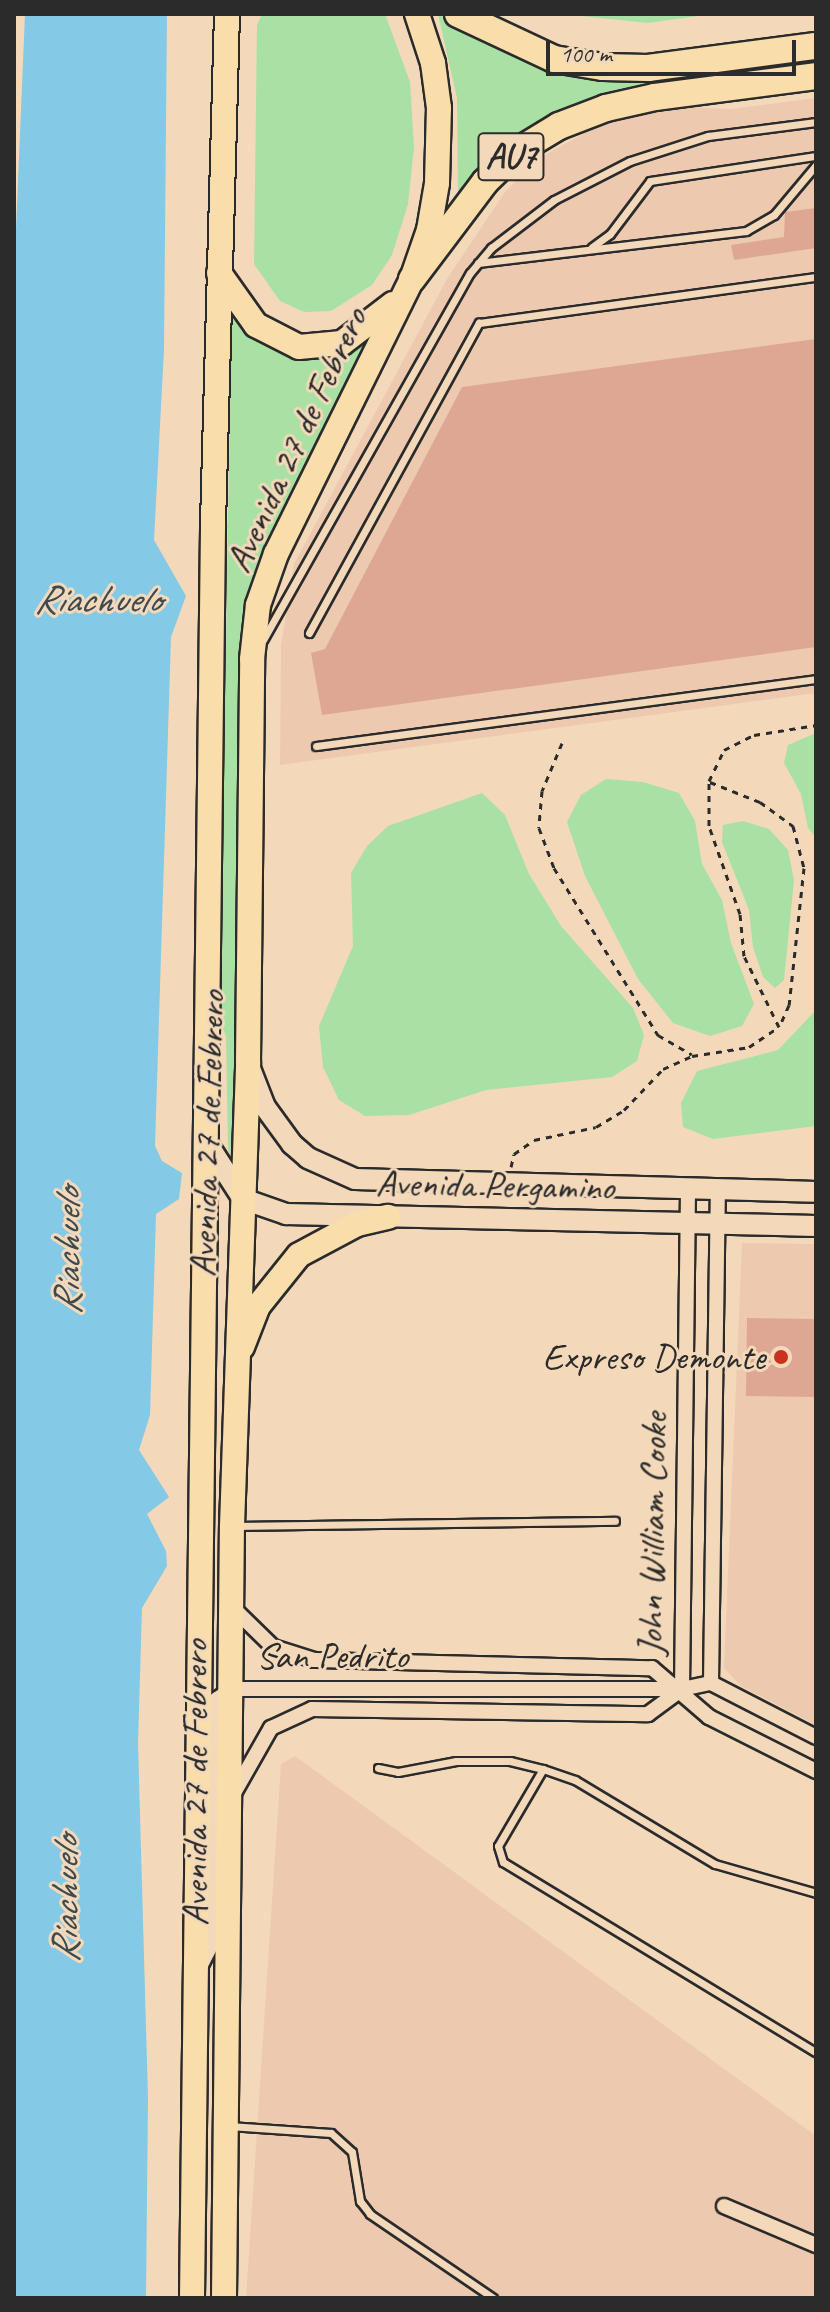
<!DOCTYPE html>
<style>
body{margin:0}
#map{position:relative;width:830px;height:2312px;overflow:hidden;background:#f3d9ba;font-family:Caveat,sans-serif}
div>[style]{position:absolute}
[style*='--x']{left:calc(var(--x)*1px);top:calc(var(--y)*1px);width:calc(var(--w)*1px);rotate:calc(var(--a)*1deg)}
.built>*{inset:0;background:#edcaaf}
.green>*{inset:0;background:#a9e0a3}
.water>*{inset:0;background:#84c9e5}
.building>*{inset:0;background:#dea794}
.path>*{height:3px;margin-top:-1.5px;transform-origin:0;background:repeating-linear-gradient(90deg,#2b2b2b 0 6px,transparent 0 12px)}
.roads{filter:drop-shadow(2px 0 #2b2b2b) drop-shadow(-2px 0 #2b2b2b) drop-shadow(0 2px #2b2b2b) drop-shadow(0 -2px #2b2b2b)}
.service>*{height:7px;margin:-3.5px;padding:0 3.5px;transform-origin:3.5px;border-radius:3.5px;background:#f3d9ba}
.minor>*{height:14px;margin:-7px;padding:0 7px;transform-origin:7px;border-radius:7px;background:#f3d9ba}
.secondary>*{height:20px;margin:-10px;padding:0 10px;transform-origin:10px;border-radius:10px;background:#f3d9ba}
.primary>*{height:24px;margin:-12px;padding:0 12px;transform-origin:12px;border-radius:12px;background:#f9deab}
.motorway>*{height:26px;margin:-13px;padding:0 13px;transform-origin:13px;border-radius:13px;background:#f9deab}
.dots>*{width:22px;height:22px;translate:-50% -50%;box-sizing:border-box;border:4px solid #f3d9ba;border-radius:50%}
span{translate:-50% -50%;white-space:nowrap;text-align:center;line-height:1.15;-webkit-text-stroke:6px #f3d9ba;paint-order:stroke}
.shield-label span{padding:2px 6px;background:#f3d9ba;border:2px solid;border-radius:6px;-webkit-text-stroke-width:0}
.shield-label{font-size:36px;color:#2b2b2b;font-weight:700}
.street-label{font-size:38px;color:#2b2b2b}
.poi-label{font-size:38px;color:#2b2b2b}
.right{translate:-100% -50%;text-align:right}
.water-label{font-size:40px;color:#3d4b50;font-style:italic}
.frame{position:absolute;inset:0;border:16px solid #2b2b2b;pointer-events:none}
.scale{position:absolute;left:546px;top:40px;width:250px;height:36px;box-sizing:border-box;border:4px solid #2b2b2b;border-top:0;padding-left:10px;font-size:24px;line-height:28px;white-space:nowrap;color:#2b2b2b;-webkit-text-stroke:6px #f3d9ba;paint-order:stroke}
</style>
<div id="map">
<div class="built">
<i style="clip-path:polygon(816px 98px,816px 693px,280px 765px,281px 645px,294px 564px,447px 279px,505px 192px,535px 160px,606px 122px,680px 107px,730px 109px)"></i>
<i style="clip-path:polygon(742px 1243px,816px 1244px,816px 1725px,741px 1686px,724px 1668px)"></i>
<i style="clip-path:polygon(295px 1756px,816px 2136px,816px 2298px,246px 2298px,281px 1764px)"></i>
</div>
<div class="green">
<i style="clip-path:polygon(262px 14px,385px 14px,410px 82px,414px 147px,408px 204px,392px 255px,372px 285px,331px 311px,304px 312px,280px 301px,254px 264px,257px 25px)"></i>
<i style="clip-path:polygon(438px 14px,537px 68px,587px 79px,674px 81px,653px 86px,458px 198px,457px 98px)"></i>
<i style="clip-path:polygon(562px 14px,712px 14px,648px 23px)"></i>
<i style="clip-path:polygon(232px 305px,270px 342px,382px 325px,262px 563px,235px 1170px,228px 1149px,226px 1037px,219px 1015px)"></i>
<i style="clip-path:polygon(816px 733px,816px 838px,808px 828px,801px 794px,784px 763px,788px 745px)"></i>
<i style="clip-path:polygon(606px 779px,643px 782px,679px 793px,695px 821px,702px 864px,722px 900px,731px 943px,754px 1004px,742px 1026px,710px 1036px,673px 1023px,638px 979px,585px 876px,567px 822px,581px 795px)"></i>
<i style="clip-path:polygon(482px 793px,505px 815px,529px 874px,561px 926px,633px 1008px,644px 1035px,637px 1061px,612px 1077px,486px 1090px,409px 1115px,365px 1116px,339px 1100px,323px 1067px,319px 1026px,353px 946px,351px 873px,367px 846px,388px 826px)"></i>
<i style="clip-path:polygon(743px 821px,769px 829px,788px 850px,794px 880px,784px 980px,775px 988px,763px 977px,753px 947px,749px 910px,722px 842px,723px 825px)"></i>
<i style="clip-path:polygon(816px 1010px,816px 1126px,713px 1139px,683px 1127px,681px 1103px,697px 1071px,778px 1050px)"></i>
</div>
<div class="water">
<i style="clip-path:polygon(25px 14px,167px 14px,164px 349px,154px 540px,186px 596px,171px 637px,155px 1146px,162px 1161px,182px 1173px,179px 1199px,156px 1214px,150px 1415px,139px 1450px,169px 1497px,147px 1514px,166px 1551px,167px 1566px,142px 1608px,138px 1743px,148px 2098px,146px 2298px,14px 2298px,14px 278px)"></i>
</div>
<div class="building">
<i style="clip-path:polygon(816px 208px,816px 248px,734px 260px,731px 245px,784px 237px,785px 212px)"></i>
<i style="clip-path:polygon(816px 339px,816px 647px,322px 715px,311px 653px,325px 649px,462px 387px)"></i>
<i style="clip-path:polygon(747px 1318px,816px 1319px,816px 1397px,746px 1396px)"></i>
</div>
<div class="path">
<i style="--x:562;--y:743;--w:52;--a:112.6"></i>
<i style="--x:542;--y:791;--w:37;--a:95"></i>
<i style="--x:539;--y:828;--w:43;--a:69.4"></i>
<i style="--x:554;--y:868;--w:197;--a:58.1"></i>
<i style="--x:658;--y:1035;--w:39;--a:30"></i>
<i style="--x:710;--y:782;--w:54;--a:21.8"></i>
<i style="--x:760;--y:802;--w:41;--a:36"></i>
<i style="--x:793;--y:826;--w:43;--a:75.3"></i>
<i style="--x:804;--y:868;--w:138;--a:96.2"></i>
<i style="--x:789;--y:1005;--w:24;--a:114"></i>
<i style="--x:511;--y:1167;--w:13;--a:-77"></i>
<i style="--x:514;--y:1154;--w:24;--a:-35"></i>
<i style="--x:534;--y:1140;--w:63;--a:-11.8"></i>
<i style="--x:596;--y:1127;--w:33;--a:-31"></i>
<i style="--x:624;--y:1110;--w:57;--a:-46.4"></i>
<i style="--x:663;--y:1069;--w:32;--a:-24"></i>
<i style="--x:692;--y:1056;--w:58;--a:-9"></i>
<i style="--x:749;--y:1047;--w:36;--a:-34"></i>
<i style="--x:779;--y:1027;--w:79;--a:-116.2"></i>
<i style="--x:744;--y:956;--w:42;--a:-95.4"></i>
<i style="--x:740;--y:914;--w:93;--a:-109.4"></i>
<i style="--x:709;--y:826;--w:45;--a:-90"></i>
<i style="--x:709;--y:781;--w:34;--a:-64"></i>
<i style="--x:724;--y:750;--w:34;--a:-27"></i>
<i style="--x:754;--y:735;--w:63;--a:-9.2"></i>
</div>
<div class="roads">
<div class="service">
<i style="--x:592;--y:247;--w:22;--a:-36"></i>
<i style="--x:610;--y:234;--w:66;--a:-53"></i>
<i style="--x:650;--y:181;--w:168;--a:-8.6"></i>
<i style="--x:478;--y:263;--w:270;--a:-6.8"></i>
<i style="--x:746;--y:231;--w:32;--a:-30"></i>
<i style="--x:774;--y:215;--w:65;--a:-50"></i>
<i style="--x:309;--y:633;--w:354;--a:-61.3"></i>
<i style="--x:479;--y:323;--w:340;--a:-7.8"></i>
<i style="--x:263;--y:640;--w:421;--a:-60.6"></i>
<i style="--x:470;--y:273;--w:33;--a:-50"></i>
<i style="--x:491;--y:248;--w:79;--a:-37.3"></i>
<i style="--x:554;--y:200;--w:85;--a:-27.2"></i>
<i style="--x:630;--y:161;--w:82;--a:-17.8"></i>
<i style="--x:708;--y:136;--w:109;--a:-7.4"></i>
<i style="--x:316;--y:746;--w:504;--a:-7.63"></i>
<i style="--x:238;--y:1526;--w:377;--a:-0.8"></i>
<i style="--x:378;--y:1768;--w:20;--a:11"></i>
<i style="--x:398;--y:1772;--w:59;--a:-10.7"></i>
<i style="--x:456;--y:1761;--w:54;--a:0"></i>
<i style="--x:510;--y:1761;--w:34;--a:14"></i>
<i style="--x:543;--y:1769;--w:34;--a:19"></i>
<i style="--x:575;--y:1780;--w:163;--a:31"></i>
<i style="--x:715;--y:1864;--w:105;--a:16"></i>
<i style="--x:543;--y:1769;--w:89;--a:120.3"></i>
<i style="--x:498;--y:1846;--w:17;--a:73"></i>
<i style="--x:503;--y:1862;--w:366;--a:31.3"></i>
<i style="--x:229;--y:2126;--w:102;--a:3.9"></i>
<i style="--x:331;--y:2133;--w:28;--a:42"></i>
<i style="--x:352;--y:2152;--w:50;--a:80.7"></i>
<i style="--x:360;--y:2201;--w:16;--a:52"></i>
<i style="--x:370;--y:2214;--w:149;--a:34.3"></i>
</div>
<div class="minor">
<i style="--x:232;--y:1607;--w:57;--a:44.3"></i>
<i style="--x:273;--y:1647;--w:43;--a:17.6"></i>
<i style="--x:314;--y:1660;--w:338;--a:1.4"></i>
<i style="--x:652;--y:1668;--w:75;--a:40.7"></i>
<i style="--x:709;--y:1717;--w:120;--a:26.8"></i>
<i style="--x:711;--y:1683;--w:494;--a:-89.2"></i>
<i style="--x:682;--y:1689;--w:500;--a:-89.31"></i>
<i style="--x:234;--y:1793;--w:75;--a:-60.4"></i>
<i style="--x:271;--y:1728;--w:45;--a:-24.9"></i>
<i style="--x:312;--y:1709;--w:336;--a:0.9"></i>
<i style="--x:648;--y:1714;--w:42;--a:-36.3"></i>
<i style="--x:200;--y:1967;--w:28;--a:-63"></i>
<i style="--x:213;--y:1942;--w:243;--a:-89.1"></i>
<i style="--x:217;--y:1699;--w:18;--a:-34"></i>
<i style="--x:232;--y:1689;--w:450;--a:0"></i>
<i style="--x:682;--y:1689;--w:30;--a:-12"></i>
<i style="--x:711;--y:1683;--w:118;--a:27.2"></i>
<i style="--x:724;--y:2206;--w:100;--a:23"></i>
</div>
<div class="secondary">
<i style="--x:249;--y:1066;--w:44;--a:68.7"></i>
<i style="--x:265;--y:1107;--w:46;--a:53.9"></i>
<i style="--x:292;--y:1144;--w:21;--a:41"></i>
<i style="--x:308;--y:1158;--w:51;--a:24.1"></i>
<i style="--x:355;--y:1179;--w:461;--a:1.6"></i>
<i style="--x:207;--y:1143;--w:67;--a:57.3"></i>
<i style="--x:243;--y:1199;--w:46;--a:19.2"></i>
<i style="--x:286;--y:1214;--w:530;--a:1.3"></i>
</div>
<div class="primary">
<i style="--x:219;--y:273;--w:64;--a:54.6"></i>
<i style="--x:256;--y:325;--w:48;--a:27.1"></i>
<i style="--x:299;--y:347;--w:43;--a:-5.3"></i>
<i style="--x:342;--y:343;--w:64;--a:-37.4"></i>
<i style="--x:242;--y:1347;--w:44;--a:-68.7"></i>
<i style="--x:258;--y:1306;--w:65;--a:-51.2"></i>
<i style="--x:299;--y:1255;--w:66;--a:-28.1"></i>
<i style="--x:357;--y:1224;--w:32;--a:-13"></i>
<i style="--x:192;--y:2298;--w:1774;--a:-89.32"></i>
<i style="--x:213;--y:524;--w:510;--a:-88.43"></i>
<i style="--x:224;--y:2298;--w:772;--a:-89.41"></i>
<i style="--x:232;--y:1526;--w:464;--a:-88"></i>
<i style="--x:248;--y:1062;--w:403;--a:-89.4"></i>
<i style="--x:252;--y:659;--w:54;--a:-83.7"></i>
<i style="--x:258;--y:605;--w:54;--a:-70.6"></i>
<i style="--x:276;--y:554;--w:307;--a:-63.7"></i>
<i style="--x:412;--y:279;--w:52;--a:-70.9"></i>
<i style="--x:429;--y:230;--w:48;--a:-80.3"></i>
<i style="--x:437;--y:183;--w:75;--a:-88.5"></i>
<i style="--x:439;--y:108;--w:45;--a:-97.6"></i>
<i style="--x:433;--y:63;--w:52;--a:-108.1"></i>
</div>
<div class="motorway">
<i style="--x:458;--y:14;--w:106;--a:25.1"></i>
<i style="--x:554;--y:59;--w:50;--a:9.3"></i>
<i style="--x:603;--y:67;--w:45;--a:1.3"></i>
<i style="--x:648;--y:68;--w:169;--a:-7.5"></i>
<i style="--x:412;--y:279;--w:121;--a:-53"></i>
<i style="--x:485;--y:182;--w:43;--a:-44.1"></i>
<i style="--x:516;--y:152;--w:50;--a:-31.2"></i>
<i style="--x:559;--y:126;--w:50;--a:-21"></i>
<i style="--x:606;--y:108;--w:50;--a:-12.7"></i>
<i style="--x:655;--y:97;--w:162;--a:-7.4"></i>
</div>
</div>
<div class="dots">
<i style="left:781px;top:1357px;background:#c8321e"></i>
</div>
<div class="shield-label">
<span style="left:511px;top:157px">AU7</span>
</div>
<div class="street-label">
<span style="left:296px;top:440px;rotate:-65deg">Avenida 27 de Febrero</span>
<span style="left:207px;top:1134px;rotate:-88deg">Avenida 27 de Febrero</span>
<span style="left:495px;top:1185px;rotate:1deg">Avenida Pergamino</span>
<span style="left:652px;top:1534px;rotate:-89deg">John William Cooke</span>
<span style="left:332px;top:1656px">San Pedrito</span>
<span style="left:195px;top:1783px;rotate:-90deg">Avenida 27 de Febrero</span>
</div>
<div class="poi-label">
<span class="right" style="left:765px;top:1357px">Expreso Demonte</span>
</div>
<div class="water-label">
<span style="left:97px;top:599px">Riachuelo</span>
<span style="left:67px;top:1252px;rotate:-90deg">Riachuelo</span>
<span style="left:65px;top:1900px;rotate:-90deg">Riachuelo</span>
</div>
<div class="frame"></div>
<div class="scale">100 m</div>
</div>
